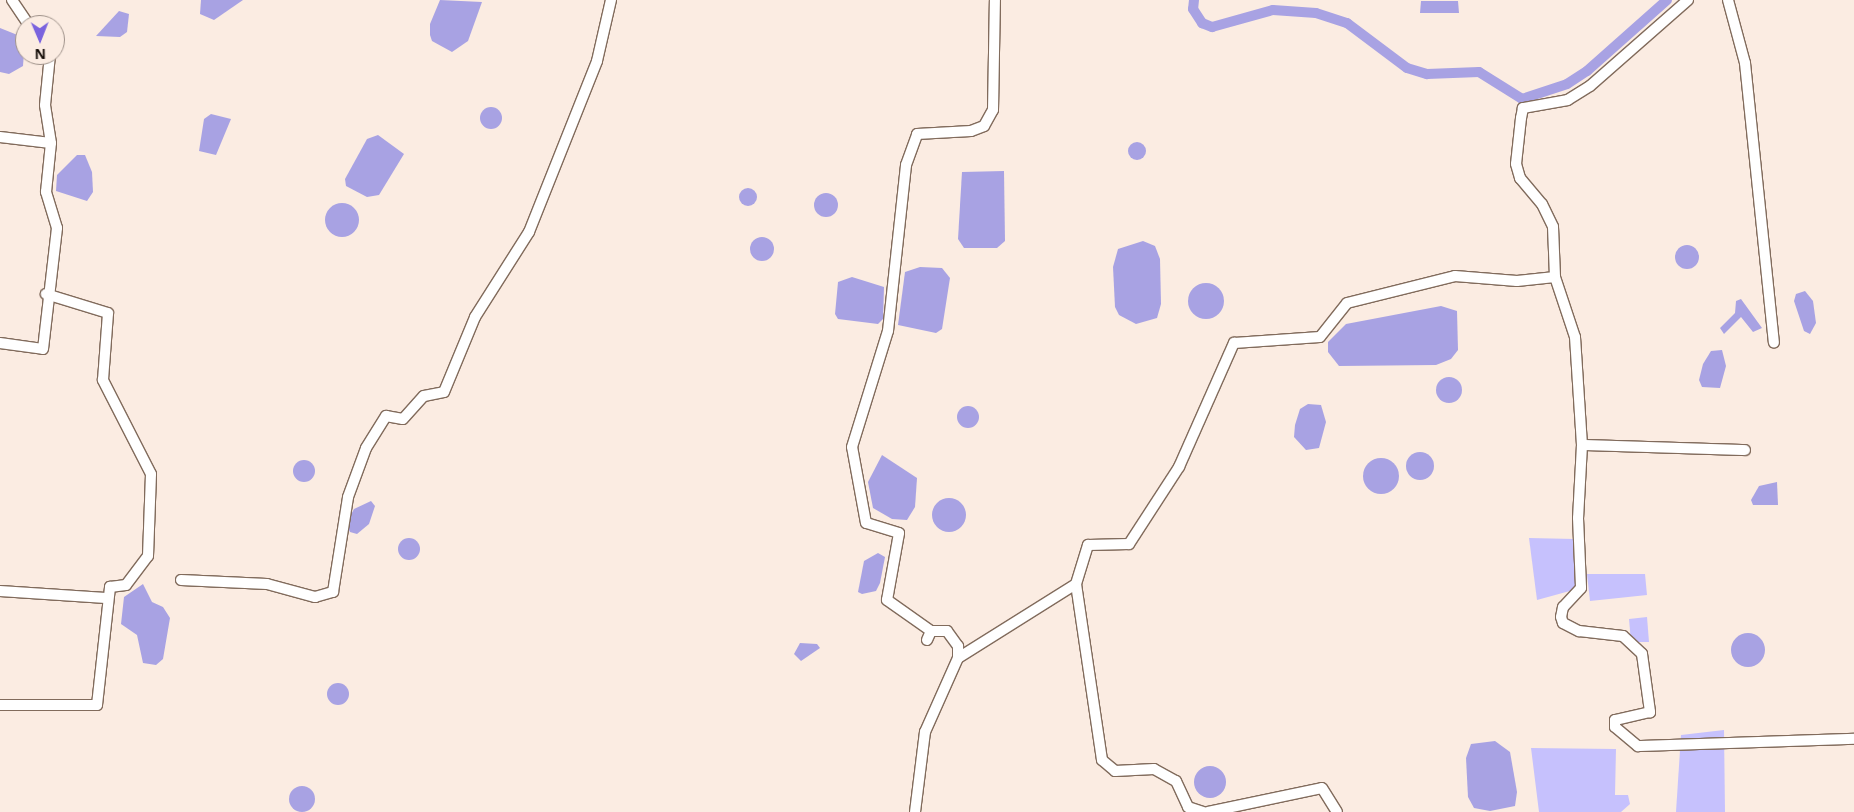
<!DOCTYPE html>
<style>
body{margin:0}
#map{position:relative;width:1854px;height:812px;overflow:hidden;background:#fbece2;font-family:"Noto Sans",sans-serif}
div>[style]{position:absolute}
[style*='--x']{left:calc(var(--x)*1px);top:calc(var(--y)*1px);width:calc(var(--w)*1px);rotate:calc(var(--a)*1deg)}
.green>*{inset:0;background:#c6c1fd}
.water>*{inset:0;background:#a8a2e3}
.round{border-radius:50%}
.canal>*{height:10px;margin:-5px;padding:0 5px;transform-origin:5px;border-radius:5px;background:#a8a2e3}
.roads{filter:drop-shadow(1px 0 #816b5c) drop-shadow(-1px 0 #816b5c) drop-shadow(0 1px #816b5c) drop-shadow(0 -1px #816b5c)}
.minor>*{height:10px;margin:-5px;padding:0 5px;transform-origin:5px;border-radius:5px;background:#fff}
span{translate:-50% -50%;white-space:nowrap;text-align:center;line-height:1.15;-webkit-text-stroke:4px #fbece2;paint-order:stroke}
.north{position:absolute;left:15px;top:15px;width:50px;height:50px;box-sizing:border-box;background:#fbece2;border:1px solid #9f928a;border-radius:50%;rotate:179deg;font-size:14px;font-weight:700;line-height:20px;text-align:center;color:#140c07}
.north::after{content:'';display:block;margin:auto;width:18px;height:22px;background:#7a63de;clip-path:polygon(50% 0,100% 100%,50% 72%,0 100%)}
</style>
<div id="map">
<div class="green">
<i style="clip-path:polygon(1529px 538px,1575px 539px,1577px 589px,1537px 600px)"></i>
<i style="clip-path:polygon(1587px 574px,1645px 574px,1647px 595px,1590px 601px)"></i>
<i style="clip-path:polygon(1647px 617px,1649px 642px,1631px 642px,1629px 619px)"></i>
<i style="clip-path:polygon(1724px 730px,1725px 812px,1676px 812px,1681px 735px)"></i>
<i style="clip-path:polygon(1531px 748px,1616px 749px,1615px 795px,1628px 795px,1630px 804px,1621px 812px,1539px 812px)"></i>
</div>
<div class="water">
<i style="clip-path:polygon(201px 0,243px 0,214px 20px,200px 14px)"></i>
<i style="clip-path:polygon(440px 0,482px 2px,468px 41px,452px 52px,432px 41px,430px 35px,430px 24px)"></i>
<i style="clip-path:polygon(1421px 1px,1458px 1px,1459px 13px,1420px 13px)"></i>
<i style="clip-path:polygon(119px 11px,129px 14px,127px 32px,120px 37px,96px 36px)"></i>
<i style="clip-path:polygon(0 28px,25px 38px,23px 66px,9px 74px,0 72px)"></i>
<i class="round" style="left:480px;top:107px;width:22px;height:22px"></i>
<i style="clip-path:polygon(211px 114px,231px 119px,216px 155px,199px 151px,204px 119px)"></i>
<i style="clip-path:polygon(378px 135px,404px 154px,379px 195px,367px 197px,346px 186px,345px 179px,367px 139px)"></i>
<i class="round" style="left:1128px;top:142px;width:18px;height:18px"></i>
<i style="clip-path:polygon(77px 155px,85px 155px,92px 172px,93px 192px,87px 201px,56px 191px,57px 175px)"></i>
<i style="clip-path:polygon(1004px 171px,1005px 241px,997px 248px,964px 248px,958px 239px,962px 172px)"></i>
<i class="round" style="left:739px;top:188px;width:18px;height:18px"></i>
<i class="round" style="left:814px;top:193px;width:24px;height:24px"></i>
<i class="round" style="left:325px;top:203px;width:34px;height:34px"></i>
<i class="round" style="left:750px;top:237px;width:24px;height:24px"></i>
<i style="clip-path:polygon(1143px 241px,1155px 246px,1160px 259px,1161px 304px,1157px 318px,1136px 324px,1119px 315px,1115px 307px,1113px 267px,1118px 249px)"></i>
<i class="round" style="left:1675px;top:245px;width:24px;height:24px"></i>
<i style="clip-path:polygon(920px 267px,942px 268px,950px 278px,942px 329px,936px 333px,898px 325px,905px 272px)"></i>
<i style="clip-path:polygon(852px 277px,884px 287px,883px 319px,878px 324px,838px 319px,835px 314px,838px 282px)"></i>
<i class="round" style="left:1188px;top:283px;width:36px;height:36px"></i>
<i style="clip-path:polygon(1805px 291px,1813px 301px,1816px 323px,1810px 334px,1804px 331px,1794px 301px,1796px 294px)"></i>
<i style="clip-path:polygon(1741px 299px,1762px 328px,1753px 332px,1741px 317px,1724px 334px,1720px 328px,1735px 313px,1736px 301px)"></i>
<i style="clip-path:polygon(1441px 306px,1457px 311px,1458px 350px,1451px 359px,1436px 365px,1339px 366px,1328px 352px,1328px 342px,1346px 324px)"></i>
<i style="clip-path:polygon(1722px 350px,1726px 366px,1720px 388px,1702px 387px,1699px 380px,1703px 364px,1711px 351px)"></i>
<i class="round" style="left:1436px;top:377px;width:26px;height:26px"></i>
<i style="clip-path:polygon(1308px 404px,1321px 405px,1326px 422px,1319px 448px,1306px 450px,1294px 437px,1295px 425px,1300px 409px)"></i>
<i class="round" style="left:957px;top:406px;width:22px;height:22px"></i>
<i class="round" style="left:1406px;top:452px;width:28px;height:28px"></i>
<i style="clip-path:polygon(882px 455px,917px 478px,915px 507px,907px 520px,892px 519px,873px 508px,868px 482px)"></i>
<i class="round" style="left:1363px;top:458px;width:36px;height:36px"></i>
<i class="round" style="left:293px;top:460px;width:22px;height:22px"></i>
<i style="clip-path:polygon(1777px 482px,1778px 505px,1753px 505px,1751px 500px,1759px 486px)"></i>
<i class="round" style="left:932px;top:498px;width:34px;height:34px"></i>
<i style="clip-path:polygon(371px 501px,375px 506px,369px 524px,357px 534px,350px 532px,346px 524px,354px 509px)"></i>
<i class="round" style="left:398px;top:538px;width:22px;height:22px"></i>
<i style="clip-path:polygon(878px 553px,885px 557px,880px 583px,876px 591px,862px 594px,858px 592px,864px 561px)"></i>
<i style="clip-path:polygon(143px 584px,152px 602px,163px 607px,170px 618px,163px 659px,156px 665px,143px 663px,137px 635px,121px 624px,124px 597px)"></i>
<i class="round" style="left:1731px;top:633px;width:34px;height:34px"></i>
<i style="clip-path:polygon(800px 643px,817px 644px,820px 648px,801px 661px,794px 654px)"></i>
<i class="round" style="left:327px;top:683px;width:22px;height:22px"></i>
<i style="clip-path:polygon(1495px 741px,1510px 752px,1517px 792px,1515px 806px,1490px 811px,1474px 808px,1468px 797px,1466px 758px,1471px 744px)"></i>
<i class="round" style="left:1194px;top:766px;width:32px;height:32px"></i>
<i class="round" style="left:289px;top:786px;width:26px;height:26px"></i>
</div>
<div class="canal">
<i style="--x:1194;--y:0;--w:9;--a:96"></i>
<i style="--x:1193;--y:9;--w:17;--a:57"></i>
<i style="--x:1202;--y:23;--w:11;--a:22"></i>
<i style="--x:1212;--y:27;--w:63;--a:-15.6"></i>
<i style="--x:1273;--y:10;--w:43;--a:4"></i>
<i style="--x:1316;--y:13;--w:33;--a:18"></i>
<i style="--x:1347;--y:23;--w:75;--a:36.9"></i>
<i style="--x:1407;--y:68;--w:21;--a:17"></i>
<i style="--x:1427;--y:74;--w:52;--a:-2.2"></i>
<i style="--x:1479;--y:72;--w:51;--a:32.1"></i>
<i style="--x:1522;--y:99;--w:47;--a:-18.4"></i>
<i style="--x:1567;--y:84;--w:24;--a:-33"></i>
<i style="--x:1587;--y:71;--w:107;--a:-41.6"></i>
</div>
<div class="roads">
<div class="minor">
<i style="--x:12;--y:0;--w:30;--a:56"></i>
<i style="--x:1688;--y:0;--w:130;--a:138.7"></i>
<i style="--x:1590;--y:86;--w:26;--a:148"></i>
<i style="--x:1568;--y:100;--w:46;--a:169.9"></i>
<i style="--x:1523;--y:108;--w:10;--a:101"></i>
<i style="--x:1521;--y:118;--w:46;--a:96.2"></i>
<i style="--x:1516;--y:164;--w:15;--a:74"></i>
<i style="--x:1520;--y:178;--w:34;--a:50"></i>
<i style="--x:1542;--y:204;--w:25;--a:64"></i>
<i style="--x:1553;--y:227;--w:50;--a:87.7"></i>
<i style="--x:1555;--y:277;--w:63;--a:71.6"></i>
<i style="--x:1575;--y:337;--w:108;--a:86.3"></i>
<i style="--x:1582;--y:445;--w:73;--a:93.1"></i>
<i style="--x:1578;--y:518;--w:70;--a:87.5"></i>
<i style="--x:1581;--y:588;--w:26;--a:133"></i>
<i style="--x:1563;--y:607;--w:10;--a:101"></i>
<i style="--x:1561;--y:617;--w:6;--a:72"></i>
<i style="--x:1563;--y:623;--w:18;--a:27"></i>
<i style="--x:1579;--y:631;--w:44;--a:6.5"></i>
<i style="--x:1623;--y:636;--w:26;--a:43"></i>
<i style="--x:1642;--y:654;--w:59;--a:82.1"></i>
<i style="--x:1650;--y:712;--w:36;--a:167"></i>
<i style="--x:1615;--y:720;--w:7;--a:90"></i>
<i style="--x:1615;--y:727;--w:30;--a:40"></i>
<i style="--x:1638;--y:746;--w:216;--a:-1.9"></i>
<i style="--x:1728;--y:0;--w:65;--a:74.9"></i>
<i style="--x:1745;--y:63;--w:281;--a:84.1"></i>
<i style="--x:0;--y:137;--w:51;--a:6.7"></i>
<i style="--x:0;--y:343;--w:43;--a:7.9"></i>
<i style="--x:43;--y:349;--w:122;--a:-83.4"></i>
<i style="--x:57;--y:228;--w:38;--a:-107"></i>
<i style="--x:46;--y:192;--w:49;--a:-84.2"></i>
<i style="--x:51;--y:143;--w:38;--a:-99"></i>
<i style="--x:45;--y:105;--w:50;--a:-84.3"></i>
<i style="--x:1582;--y:445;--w:163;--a:1.8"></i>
<i style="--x:181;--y:580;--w:86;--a:2.7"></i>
<i style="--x:267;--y:584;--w:50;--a:15.2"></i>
<i style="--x:315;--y:597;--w:19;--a:-16"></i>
<i style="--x:333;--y:592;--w:96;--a:-81"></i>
<i style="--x:348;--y:497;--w:52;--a:-69.8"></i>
<i style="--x:366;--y:448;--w:38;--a:-58"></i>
<i style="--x:386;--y:416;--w:17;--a:10"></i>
<i style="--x:403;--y:419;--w:31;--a:-48"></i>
<i style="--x:424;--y:396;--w:20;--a:-11"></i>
<i style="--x:444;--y:392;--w:81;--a:-67.5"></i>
<i style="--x:475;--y:317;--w:101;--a:-57.6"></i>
<i style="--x:529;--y:232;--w:184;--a:-68.3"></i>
<i style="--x:597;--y:61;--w:63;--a:-77.1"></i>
<i style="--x:1076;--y:584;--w:178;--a:81.6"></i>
<i style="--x:1102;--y:760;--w:17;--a:40"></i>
<i style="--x:1115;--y:771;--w:39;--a:-3"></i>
<i style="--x:1154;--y:769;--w:25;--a:29"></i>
<i style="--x:1176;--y:781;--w:29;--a:65"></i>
<i style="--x:1188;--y:807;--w:16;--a:18"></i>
<i style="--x:0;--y:591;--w:106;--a:3.8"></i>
<i style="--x:931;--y:631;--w:54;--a:-144.8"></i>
<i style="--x:887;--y:600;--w:68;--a:-79.8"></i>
<i style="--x:899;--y:533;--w:34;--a:-163"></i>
<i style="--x:866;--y:523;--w:77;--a:-100.4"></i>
<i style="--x:852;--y:447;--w:121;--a:-72.8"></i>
<i style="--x:888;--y:331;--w:167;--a:-83.8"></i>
<i style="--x:906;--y:165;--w:33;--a:-70"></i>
<i style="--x:917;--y:134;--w:54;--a:-3.2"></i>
<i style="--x:971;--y:131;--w:14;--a:-21"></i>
<i style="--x:984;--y:126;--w:18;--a:-61"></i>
<i style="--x:993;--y:110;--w:110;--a:-89"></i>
<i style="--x:927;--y:640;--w:10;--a:-66"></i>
<i style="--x:931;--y:631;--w:16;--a:0"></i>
<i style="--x:947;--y:631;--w:19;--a:54"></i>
<i style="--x:958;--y:646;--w:12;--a:90"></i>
<i style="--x:0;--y:705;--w:97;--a:0"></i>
<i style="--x:97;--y:705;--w:119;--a:-83.7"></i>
<i style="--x:110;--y:587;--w:16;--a:-7"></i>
<i style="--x:126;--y:585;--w:36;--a:-53"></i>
<i style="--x:148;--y:556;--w:82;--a:-87.9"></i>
<i style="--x:151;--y:474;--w:106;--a:-117.1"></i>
<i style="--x:103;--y:380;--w:67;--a:-85.7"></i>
<i style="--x:108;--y:313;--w:65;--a:-163"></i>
<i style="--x:915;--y:812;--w:81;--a:-82.9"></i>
<i style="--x:925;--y:732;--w:81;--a:-66"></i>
<i style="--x:958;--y:658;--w:139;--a:-32.1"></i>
<i style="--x:1076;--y:584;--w:41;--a:-72.9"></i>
<i style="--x:1088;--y:545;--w:41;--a:-1.4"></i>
<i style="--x:1129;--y:544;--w:92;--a:-57"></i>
<i style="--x:1179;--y:467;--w:136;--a:-66.1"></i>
<i style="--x:1234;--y:343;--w:86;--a:-4"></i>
<i style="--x:1320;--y:337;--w:43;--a:-51.5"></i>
<i style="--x:1347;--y:303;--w:111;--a:-14"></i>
<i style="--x:1455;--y:276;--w:62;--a:4.6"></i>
<i style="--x:1517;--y:281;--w:38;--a:-6"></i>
<i style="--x:1208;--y:812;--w:116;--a:-11.9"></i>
<i style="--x:1322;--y:788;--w:28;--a:58"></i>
</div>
</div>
<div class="north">N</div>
</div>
